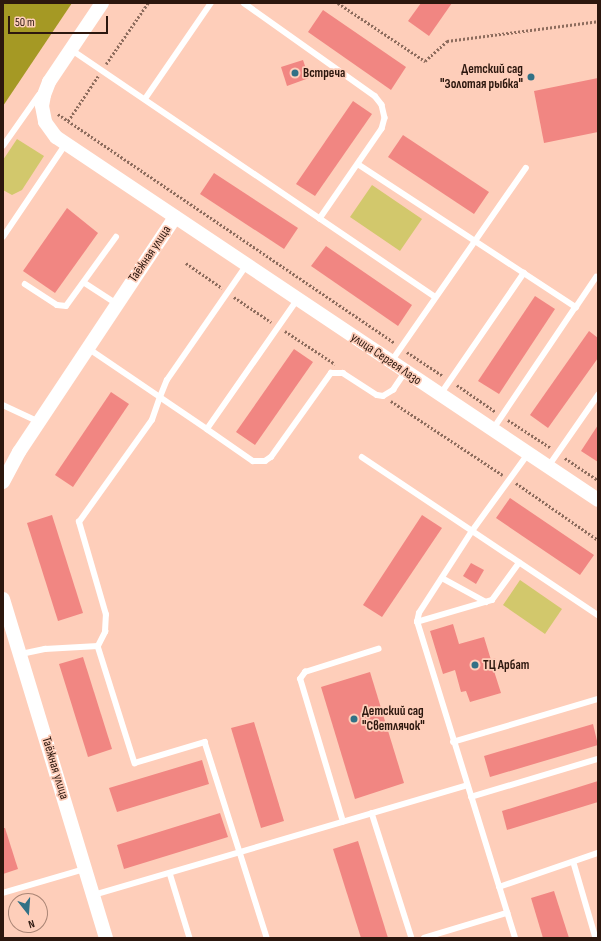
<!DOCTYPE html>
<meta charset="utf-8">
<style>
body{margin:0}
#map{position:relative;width:601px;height:941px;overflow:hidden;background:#feceba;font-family:"Sofia Sans Condensed",sans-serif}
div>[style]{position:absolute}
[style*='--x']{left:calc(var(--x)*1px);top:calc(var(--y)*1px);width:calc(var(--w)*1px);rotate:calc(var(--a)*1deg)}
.green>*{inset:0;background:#d2c86c}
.forest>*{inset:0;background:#a59924}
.building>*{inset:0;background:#f18682}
.path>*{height:2.5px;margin-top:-1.25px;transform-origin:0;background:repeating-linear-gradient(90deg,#8d6c5d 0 2px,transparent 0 4px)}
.service>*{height:5.5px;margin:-2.75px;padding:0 2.75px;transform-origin:2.75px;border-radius:2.75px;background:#fff}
.tertiary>*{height:14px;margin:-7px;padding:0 7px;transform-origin:7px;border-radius:7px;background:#fff}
.dots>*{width:11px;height:11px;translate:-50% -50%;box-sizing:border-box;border:2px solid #feceba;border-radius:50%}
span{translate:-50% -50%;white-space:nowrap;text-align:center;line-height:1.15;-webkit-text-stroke:3.5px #feceba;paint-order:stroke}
.poi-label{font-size:13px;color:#2c170e;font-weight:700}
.right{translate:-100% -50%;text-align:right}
.left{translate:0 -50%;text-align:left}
.street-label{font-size:13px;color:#2c170e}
.frame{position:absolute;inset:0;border:4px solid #2c170e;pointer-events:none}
.north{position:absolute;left:8px;top:893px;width:40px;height:40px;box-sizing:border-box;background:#feceba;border:1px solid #aa8575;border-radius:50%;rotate:163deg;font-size:11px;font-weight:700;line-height:16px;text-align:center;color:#2c170e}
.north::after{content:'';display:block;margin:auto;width:14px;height:18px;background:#327186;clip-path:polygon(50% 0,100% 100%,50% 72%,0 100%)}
.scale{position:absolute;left:8px;top:16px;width:100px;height:18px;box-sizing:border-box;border:2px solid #2c170e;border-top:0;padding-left:5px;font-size:12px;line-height:14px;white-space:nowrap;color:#2c170e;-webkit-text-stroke:3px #feceba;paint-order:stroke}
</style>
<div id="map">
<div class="green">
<i style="clip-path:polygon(17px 139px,44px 156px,22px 190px,12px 195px,3px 190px,3px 160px)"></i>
<i style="clip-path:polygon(372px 185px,422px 219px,400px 251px,350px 217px)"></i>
<i style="clip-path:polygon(520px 580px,562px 609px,545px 634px,503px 605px)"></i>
</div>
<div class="forest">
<i style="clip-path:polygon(3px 3px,72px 3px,3px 106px)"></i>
</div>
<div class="building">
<i style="clip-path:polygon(421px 3px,452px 3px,429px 36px,408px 21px)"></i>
<i style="clip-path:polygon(323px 10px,406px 67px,391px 90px,308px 32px)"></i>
<i style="clip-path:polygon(303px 60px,309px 78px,287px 86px,281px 67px)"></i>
<i style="clip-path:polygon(598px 78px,598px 132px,544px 143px,534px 91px)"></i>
<i style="clip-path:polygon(353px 101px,372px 114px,315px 196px,296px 184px)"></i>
<i style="clip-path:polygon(403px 135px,489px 192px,474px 214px,388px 157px)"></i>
<i style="clip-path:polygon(214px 173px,298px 228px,284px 249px,200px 194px)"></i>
<i style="clip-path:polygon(67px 208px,98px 233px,55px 293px,23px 271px)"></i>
<i style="clip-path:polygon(326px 246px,412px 305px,398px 326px,311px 266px)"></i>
<i style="clip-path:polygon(535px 296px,555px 309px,499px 394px,478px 381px)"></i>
<i style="clip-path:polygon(589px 331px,598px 338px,598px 358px,548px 428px,530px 415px)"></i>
<i style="clip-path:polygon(294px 349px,313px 362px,255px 445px,236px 432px)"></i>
<i style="clip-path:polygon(111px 392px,129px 404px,73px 487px,55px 475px)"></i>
<i style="clip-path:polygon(598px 425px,598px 462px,581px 451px)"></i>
<i style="clip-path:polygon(510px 498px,594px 555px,580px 575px,496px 518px)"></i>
<i style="clip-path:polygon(52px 515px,83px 613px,58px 621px,27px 523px)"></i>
<i style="clip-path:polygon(422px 515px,442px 528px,382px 617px,363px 605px)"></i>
<i style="clip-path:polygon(471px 563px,484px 570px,476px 584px,463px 576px)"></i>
<i style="clip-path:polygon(453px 624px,459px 644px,484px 637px,491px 660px,495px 658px,499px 670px,494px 671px,501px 693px,470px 702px,466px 691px,461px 692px,455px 670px,443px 674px,430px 631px)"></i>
<i style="clip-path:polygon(83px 657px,112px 749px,88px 757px,59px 664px)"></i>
<i style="clip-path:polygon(370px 672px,404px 783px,355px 799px,321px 687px)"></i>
<i style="clip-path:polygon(254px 722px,284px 821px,261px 828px,231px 728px)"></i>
<i style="clip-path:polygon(593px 724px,598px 745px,490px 777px,484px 756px)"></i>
<i style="clip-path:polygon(202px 760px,209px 784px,117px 812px,109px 788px)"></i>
<i style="clip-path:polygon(598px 781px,598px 802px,507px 830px,502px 811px)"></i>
<i style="clip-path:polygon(220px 813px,228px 837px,124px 869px,117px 845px)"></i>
<i style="clip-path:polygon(3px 828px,5px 828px,18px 869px,3px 874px)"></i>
<i style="clip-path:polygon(358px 841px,388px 938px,361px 938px,333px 849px)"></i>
<i style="clip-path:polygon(554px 891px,569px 938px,543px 938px,531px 898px)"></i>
</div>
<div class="path">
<i style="--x:338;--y:3;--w:105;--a:33.7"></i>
<i style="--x:425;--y:61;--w:30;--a:-42"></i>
<i style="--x:447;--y:41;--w:152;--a:-7.5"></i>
<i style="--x:106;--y:64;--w:74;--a:-55.5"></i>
<i style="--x:58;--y:114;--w:407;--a:34.2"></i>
<i style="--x:68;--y:121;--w:54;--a:-56.3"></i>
<i style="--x:186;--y:263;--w:44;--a:34.8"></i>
<i style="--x:234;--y:297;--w:45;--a:34"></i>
<i style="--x:285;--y:331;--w:60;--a:33.4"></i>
<i style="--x:407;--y:352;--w:43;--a:33.7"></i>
<i style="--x:457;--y:385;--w:47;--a:34.7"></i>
<i style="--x:391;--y:401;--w:134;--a:33.5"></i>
<i style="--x:508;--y:420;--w:51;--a:33.1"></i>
<i style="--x:565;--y:458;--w:40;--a:34"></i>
<i style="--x:516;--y:483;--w:100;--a:34.8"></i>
</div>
<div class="service">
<i style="--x:244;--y:3;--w:161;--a:35.4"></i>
<i style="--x:375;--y:96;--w:11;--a:52"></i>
<i style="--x:382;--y:105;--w:13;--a:77"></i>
<i style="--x:385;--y:118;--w:11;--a:105"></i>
<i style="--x:382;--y:129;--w:109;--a:124.6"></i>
<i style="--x:72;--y:50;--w:439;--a:34.2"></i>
<i style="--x:145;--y:99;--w:116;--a:-55.5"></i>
<i style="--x:3;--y:146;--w:62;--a:-54.8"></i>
<i style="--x:358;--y:164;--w:261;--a:33.3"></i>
<i style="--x:576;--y:307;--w:148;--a:124"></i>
<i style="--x:3;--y:237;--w:111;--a:-56"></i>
<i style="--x:85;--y:283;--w:38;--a:33"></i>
<i style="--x:25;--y:284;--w:38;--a:33"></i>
<i style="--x:57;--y:305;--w:9;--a:6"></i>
<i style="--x:66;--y:306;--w:85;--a:-54.1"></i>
<i style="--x:576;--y:307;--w:36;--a:-56"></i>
<i style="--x:88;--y:348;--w:87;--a:34.2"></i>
<i style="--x:160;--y:397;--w:18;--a:-68"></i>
<i style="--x:167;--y:380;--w:139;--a:-55.3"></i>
<i style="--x:391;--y:362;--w:236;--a:-55.2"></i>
<i style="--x:440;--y:395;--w:148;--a:-55.5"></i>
<i style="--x:3;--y:405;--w:38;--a:25"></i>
<i style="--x:207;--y:429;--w:56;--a:34.8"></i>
<i style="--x:253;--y:461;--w:12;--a:0"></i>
<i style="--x:265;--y:461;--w:7;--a:-34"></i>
<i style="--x:271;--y:457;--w:103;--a:-54.5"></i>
<i style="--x:331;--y:373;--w:12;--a:0"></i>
<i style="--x:343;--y:373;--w:40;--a:32.9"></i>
<i style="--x:377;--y:395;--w:6;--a:9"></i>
<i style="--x:383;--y:396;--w:12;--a:-31"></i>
<i style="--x:393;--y:390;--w:22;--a:-56"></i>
<i style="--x:362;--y:457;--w:284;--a:33.8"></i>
<i style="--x:548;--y:467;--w:88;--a:-55.2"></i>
<i style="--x:442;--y:578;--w:50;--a:28.6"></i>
<i style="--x:417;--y:622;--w:78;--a:-16.3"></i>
<i style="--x:492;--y:600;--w:46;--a:-53.9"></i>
<i style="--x:98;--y:646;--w:16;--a:-63"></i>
<i style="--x:105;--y:632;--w:17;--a:-87"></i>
<i style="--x:106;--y:615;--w:97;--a:-106.2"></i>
<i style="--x:79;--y:522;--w:125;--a:-54.4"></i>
<i style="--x:152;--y:420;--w:24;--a:-71"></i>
<i style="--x:160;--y:397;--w:57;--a:34.2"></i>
<i style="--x:207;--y:429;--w:157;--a:-55.1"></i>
<i style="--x:21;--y:654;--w:25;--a:-12"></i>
<i style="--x:45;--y:649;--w:53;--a:-3.2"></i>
<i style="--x:98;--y:646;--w:123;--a:72.5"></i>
<i style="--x:135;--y:763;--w:73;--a:-16.7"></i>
<i style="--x:205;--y:742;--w:206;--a:72.4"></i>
<i style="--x:453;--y:742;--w:151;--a:-16.5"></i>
<i style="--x:471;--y:797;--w:133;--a:-16.7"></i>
<i style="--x:372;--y:813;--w:131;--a:72.3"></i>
<i style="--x:343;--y:822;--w:149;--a:-106.7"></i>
<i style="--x:300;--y:679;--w:9;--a:-54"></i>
<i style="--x:305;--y:672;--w:77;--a:-17.5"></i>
<i style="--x:574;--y:863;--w:78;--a:73.7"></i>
<i style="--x:170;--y:873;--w:68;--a:72.9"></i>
<i style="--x:499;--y:887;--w:105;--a:-19"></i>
<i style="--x:3;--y:893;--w:85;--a:-16.3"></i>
<i style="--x:94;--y:895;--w:389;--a:-16.4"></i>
<i style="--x:424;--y:938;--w:87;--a:-16.8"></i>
<i style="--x:515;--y:938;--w:331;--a:-107.2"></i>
<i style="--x:417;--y:622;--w:9;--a:-77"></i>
<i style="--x:419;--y:613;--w:98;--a:-57.1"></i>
<i style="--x:472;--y:531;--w:95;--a:-54"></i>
</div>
<div class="tertiary">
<i style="--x:102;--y:3;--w:95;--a:123.9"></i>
<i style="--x:49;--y:82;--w:14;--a:111"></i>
<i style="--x:44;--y:95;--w:11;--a:100"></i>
<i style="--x:42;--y:106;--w:16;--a:79"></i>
<i style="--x:45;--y:122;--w:19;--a:54"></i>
<i style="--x:56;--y:137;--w:652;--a:33.81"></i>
<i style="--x:3;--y:482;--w:34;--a:-62"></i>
<i style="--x:19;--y:452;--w:282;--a:-56.4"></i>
<i style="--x:3;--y:599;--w:354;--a:73.1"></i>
</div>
<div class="dots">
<i style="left:295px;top:73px;background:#327186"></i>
<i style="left:531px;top:77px;background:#327186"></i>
<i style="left:475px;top:665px;background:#327186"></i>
<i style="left:354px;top:719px;background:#327186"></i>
</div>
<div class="poi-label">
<span class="right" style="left:523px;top:77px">Детский сад<br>"Золотая рыбка"</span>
<span class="left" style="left:303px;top:73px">Встреча</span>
<span class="left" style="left:483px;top:665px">ТЦ Арбат</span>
<span class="left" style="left:362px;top:719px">Детский сад<br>"Светлячок"</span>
</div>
<div class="street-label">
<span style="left:150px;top:254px;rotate:-56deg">Таёжная улица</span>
<span style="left:386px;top:359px;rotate:34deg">улица Сергея Лазо</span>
<span style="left:55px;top:768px;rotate:73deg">Таёжная улица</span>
</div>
<div class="frame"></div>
<div class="north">N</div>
<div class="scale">50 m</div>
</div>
